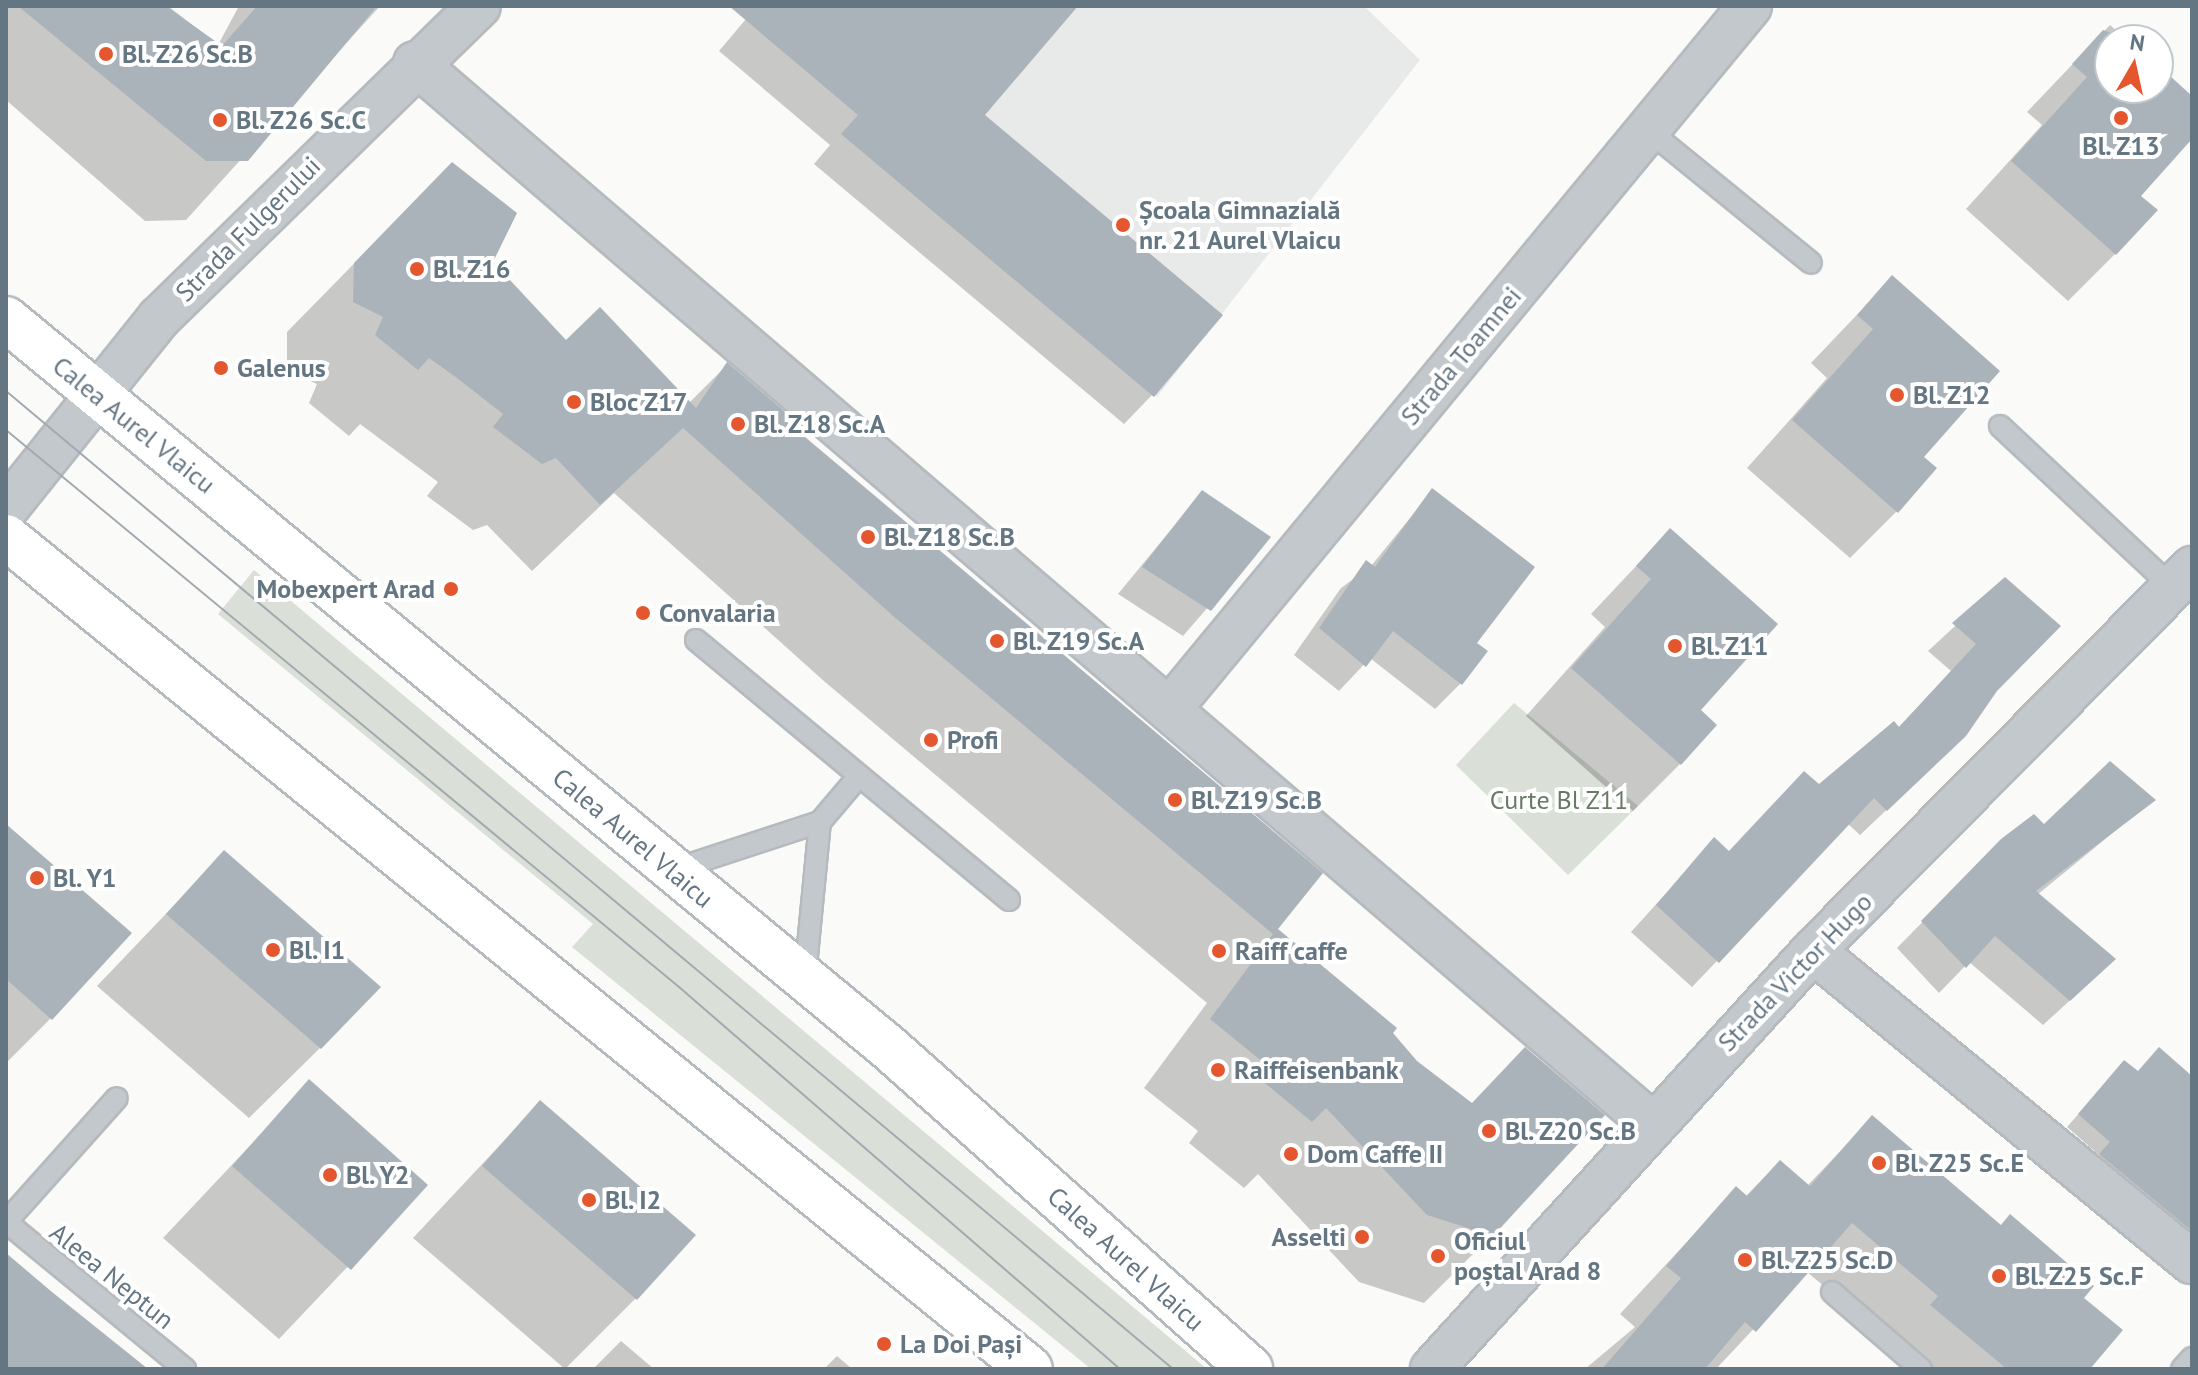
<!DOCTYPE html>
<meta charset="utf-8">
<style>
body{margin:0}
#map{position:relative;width:2198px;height:1375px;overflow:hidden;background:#fafaf8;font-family:"PT Sans",sans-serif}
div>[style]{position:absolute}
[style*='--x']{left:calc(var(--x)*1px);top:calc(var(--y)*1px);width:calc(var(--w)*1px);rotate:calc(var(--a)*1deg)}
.built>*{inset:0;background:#e8e9e9}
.green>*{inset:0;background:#dadfd7}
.shadow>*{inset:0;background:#0003}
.building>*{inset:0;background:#aab3b9}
.roads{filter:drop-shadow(2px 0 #b5babe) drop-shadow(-2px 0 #b5babe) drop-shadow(0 2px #b5babe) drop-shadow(0 -2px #b5babe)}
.lane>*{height:20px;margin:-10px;padding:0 10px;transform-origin:10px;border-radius:10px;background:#c3c8cc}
.street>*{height:42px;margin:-21px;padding:0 21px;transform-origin:21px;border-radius:21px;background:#c3c8cc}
.primary>*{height:44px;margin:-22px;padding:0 22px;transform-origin:22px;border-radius:22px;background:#fff}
.tram>*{height:2px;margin:-1px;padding:0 1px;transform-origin:1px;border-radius:1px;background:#a2aab0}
.dots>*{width:22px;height:22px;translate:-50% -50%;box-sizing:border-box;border:4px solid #fff;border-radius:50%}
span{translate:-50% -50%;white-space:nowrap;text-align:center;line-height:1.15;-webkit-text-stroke:8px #fff;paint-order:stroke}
.poi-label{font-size:26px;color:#657683;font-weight:700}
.left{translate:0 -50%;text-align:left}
.right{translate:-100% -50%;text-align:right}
.street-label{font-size:26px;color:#657683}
.park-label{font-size:26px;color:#687a64}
.frame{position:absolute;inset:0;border:8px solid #657683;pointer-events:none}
.north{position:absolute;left:2094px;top:24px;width:80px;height:80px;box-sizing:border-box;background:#fff;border:2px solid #c1c8cd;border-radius:50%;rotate:9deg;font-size:22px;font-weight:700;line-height:32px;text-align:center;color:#657683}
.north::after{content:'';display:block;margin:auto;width:28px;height:36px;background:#e4572e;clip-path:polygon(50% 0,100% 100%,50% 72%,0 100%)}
</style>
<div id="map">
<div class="built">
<i style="clip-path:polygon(763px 6px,1364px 6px,1420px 60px,1157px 397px,845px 135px,861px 116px)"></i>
</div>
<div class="green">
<i style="clip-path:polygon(254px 570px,1207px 1369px,1091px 1369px,572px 947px,593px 924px,218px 614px)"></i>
<i style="clip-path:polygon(1514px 703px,1638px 806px,1568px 875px,1456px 765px)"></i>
</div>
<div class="shadow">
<i style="clip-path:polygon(6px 6px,168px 6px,218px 45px,239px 6px,380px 6px,186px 220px,145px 221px,6px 100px)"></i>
<i style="clip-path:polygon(757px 6px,1075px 6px,983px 115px,1152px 395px,1124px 424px,814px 164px,830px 145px,719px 51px)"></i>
<i style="clip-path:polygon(2110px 25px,2127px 40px,2110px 40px,2110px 88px,2158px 88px,2158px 68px,2192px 98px,2192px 136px,2138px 196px,2115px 254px,2068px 301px,1966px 209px,2042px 125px,2027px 112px)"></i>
<i style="clip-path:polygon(385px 232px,490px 262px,566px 343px,689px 403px,727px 365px,1275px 929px,1391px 1033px,1492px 1235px,1424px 1303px,1359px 1282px,1258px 1174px,1244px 1188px,1189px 1143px,1198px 1131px,1144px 1088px,1207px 1003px,825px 682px,614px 493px,532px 571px,487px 525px,473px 530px,427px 496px,438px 482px,360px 424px,349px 436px,309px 403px,317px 384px,287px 370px,287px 332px)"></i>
<i style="clip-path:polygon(1892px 278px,1921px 457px,1897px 511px,1850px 558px,1747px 468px,1827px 378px,1811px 363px)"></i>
<i style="clip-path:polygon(1432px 491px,1475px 643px,1461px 683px,1435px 709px,1370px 658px,1339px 691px,1294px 655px,1341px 588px,1371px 566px)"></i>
<i style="clip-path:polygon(1202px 492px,1268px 538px,1183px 636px,1118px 594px)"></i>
<i style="clip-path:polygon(1670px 530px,1698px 710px,1680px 764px,1633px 811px,1526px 716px,1605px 627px,1591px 614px)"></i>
<i style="clip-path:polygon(2005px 580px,1937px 762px,1860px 835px,1848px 824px,1692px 987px,1631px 932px,1714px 840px,1728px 853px,1898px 728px,1951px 671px,1928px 651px)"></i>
<i style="clip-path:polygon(2153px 800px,2037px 895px,2088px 984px,2043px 1025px,1969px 962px,1939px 993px,1897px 948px,2002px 841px)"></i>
<i style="clip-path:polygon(6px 826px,51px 1018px,6px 1063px)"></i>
<i style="clip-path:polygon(224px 853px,320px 1048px,249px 1118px,97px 986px)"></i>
<i style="clip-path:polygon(2137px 1073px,2192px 1079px,2192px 1229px,2179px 1243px,2087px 1168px,2099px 1155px,2067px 1127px,2112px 1076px)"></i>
<i style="clip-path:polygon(310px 1082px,425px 1185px,279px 1339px,163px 1238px)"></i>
<i style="clip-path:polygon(540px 1102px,636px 1298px,565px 1369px,413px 1238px)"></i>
<i style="clip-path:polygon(1872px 1118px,2082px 1298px,2088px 1369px,1904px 1369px,1885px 1353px,1893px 1344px,1807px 1272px,1716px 1369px,1585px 1369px,1635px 1327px,1620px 1314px,1736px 1189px,1745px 1197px,1780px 1162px,1807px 1186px)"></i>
<i style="clip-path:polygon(621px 1341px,654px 1369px,593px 1369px)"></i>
<i style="clip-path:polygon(837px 1356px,852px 1369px,824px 1369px)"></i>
</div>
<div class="building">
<i style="clip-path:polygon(18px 6px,166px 6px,222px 46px,257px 6px,377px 6px,248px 161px,206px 161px)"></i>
<i style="clip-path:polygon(729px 6px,1078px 6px,985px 115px,1223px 315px,1154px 397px,841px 134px,858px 115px)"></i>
<i style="clip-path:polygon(2103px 30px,2130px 40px,2110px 40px,2110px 88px,2158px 88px,2158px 65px,2192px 96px,2192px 139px,2141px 196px,2158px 210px,2116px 255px,2011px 161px,2087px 77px,2072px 64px)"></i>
<i style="clip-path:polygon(452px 162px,517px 213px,493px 262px,566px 340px,600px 307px,696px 408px,727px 362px,790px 416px,786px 421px,1323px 873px,1278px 929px,1397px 1028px,1393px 1033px,1417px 1061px,1472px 1103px,1525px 1047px,1605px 1115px,1493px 1236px,1427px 1215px,1326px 1108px,1312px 1122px,1255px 1075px,1264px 1063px,1210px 1019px,1273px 934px,892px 615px,683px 428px,600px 505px,556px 458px,542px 464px,493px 427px,503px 414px,457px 378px,429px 358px,418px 370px,375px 335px,383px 317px,353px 302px,354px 263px)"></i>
<i style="clip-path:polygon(1892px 275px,2000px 371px,1924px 457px,1937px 468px,1898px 513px,1792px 420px,1873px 329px,1857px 315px)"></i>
<i style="clip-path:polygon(1432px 488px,1535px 567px,1477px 643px,1488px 651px,1462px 685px,1393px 631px,1366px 667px,1319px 628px,1366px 560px,1375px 567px)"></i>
<i style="clip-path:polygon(1202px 490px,1271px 537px,1211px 611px,1142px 567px)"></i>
<i style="clip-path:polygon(1670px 528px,1778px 624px,1701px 710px,1717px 725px,1681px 765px,1571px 668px,1651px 579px,1636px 566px)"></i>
<i style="clip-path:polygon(2005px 577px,2061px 626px,1997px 691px,1966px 736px,1887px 811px,1874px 798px,1719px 963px,1656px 905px,1714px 837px,1729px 851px,1804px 771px,1819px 784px,1894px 721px,1899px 727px,1976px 644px,1952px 623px)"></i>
<i style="clip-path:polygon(2110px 761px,2156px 800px,2036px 891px,2116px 959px,2070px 1001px,1995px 936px,1966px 968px,1921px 921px,2001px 839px,2034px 814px,2044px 824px)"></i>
<i style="clip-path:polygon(6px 824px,132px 933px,52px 1020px,6px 979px)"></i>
<i style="clip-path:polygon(224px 850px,381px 987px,321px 1049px,166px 914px)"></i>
<i style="clip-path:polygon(2159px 1047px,2192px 1076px,2192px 1231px,2099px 1154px,2110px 1142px,2078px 1114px,2124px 1060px,2138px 1071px)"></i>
<i style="clip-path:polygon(309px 1079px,428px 1185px,351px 1270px,232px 1166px)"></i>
<i style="clip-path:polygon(540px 1100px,696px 1235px,637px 1300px,482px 1166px)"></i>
<i style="clip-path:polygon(1872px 1115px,2001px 1225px,2010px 1214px,2094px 1286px,2084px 1298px,2123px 1330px,2090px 1369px,2007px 1369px,1930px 1305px,1938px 1296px,1852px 1223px,1756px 1332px,1745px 1322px,1705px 1369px,1602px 1369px,1681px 1278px,1666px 1266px,1736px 1186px,1747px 1196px,1780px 1160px,1810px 1186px)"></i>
<i style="clip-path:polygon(6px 1253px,52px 1292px,148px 1369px,6px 1369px)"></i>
</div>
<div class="roads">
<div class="lane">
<i style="--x:1648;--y:130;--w:210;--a:39.2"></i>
<i style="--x:2000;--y:426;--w:237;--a:43.1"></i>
<i style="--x:696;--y:640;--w:407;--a:39.7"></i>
<i style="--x:673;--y:870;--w:155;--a:-18.1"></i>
<i style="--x:820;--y:822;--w:60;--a:-49.7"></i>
<i style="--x:805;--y:977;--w:156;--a:-84.5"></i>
<i style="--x:6;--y:1222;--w:232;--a:39.4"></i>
<i style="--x:6;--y:1222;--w:166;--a:-48.2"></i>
<i style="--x:1832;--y:1292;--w:118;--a:40.9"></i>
<i style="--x:2182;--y:1369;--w:15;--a:-48"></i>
</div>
<div class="street">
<i style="--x:415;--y:63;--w:1628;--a:40.62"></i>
<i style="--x:6;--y:509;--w:245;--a:-51.3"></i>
<i style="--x:159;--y:318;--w:447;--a:-44.3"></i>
<i style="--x:1172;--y:706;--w:908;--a:-50.45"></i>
<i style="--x:1813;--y:951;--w:490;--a:39.4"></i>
<i style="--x:1432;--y:1369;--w:566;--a:-47.65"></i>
<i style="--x:1813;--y:951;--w:539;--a:-45.3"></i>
</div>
<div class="primary">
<i style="--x:6;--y:319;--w:1145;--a:39.54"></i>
<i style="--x:889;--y:1048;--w:483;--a:41.6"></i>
<i style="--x:6;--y:537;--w:1319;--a:39.09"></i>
</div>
</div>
<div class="tram">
<i style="--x:6;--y:391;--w:1523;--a:39.96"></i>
<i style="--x:6;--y:430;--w:874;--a:39.61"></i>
<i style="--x:679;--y:987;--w:583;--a:40.9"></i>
</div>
<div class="dots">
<i style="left:106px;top:54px;background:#e4572e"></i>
<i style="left:2121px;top:118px;background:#e4572e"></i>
<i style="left:220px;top:120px;background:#e4572e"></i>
<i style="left:1123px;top:225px;background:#e4572e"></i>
<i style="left:417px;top:269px;background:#e4572e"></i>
<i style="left:221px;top:368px;background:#e4572e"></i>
<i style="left:1897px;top:395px;background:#e4572e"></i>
<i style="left:574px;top:402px;background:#e4572e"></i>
<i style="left:738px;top:424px;background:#e4572e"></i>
<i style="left:868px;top:537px;background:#e4572e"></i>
<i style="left:451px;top:589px;background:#e4572e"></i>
<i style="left:643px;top:613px;background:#e4572e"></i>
<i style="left:997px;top:641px;background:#e4572e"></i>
<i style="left:1675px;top:646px;background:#e4572e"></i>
<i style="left:931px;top:740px;background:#e4572e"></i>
<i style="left:1175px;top:800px;background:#e4572e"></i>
<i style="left:37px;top:878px;background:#e4572e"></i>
<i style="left:273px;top:950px;background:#e4572e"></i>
<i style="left:1219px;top:951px;background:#e4572e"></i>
<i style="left:1218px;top:1070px;background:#e4572e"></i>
<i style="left:1489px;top:1131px;background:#e4572e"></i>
<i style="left:1291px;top:1154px;background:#e4572e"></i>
<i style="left:1879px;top:1163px;background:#e4572e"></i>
<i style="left:330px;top:1175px;background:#e4572e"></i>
<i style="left:589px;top:1200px;background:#e4572e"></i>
<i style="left:1362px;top:1237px;background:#e4572e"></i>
<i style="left:1438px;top:1256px;background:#e4572e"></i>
<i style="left:1745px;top:1260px;background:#e4572e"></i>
<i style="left:1999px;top:1276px;background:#e4572e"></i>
<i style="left:884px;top:1344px;background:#e4572e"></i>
</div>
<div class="poi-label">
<span class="left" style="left:122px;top:54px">Bl. Z26 Sc.B</span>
<span class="left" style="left:236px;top:120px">Bl. Z26 Sc.C</span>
<span style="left:2121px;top:146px">Bl. Z13</span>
<span class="left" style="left:1139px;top:225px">Școala Gimnazială<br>nr. 21 Aurel Vlaicu</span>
<span class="left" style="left:433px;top:269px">Bl. Z16</span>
<span class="left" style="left:237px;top:368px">Galenus</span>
<span class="left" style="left:1913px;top:395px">Bl. Z12</span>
<span class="left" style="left:590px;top:402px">Bloc Z17</span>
<span class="left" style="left:754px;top:424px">Bl. Z18 Sc.A</span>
<span class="left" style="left:884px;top:537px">Bl. Z18 Sc.B</span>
<span class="right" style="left:435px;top:589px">Mobexpert Arad</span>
<span class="left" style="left:659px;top:613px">Convalaria</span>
<span class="left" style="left:1013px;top:641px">Bl. Z19 Sc.A</span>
<span class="left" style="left:1691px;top:646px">Bl. Z11</span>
<span class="left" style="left:947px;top:740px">Profi</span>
<span class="left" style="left:1191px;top:800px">Bl. Z19 Sc.B</span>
<span class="left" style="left:53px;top:878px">Bl. Y1</span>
<span class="left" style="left:289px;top:950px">Bl. I1</span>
<span class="left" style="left:1235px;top:951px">Raiff caffe</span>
<span class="left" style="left:1234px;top:1070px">Raiffeisenbank</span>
<span class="left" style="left:1505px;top:1131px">Bl. Z20 Sc.B</span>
<span class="left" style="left:1307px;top:1154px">Dom Caffe II</span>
<span class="left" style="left:1895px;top:1163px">Bl. Z25 Sc.E</span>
<span class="left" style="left:346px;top:1175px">Bl. Y2</span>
<span class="left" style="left:605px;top:1200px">Bl. I2</span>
<span class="right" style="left:1346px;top:1237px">Asselti</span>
<span class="left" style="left:1454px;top:1256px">Oficiul<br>poștal Arad 8</span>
<span class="left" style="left:1761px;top:1260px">Bl. Z25 Sc.D</span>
<span class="left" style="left:2015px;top:1276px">Bl. Z25 Sc.F</span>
<span class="left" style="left:900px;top:1344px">La Doi Pași</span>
</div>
<div class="street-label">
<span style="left:248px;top:229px;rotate:-45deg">Strada Fulgerului</span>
<span style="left:1461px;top:356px;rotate:-50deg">Strada Toamnei</span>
<span style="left:134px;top:425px;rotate:39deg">Calea Aurel Vlaicu</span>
<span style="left:633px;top:838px;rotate:40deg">Calea Aurel Vlaicu</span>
<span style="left:1795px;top:972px;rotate:-46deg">Strada Victor Hugo</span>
<span style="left:1126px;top:1259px;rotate:42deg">Calea Aurel Vlaicu</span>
<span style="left:112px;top:1276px;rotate:39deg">Aleea Neptun</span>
</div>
<div class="park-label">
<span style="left:1559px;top:800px">Curte Bl Z11</span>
</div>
<div class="frame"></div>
<div class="north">N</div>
</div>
